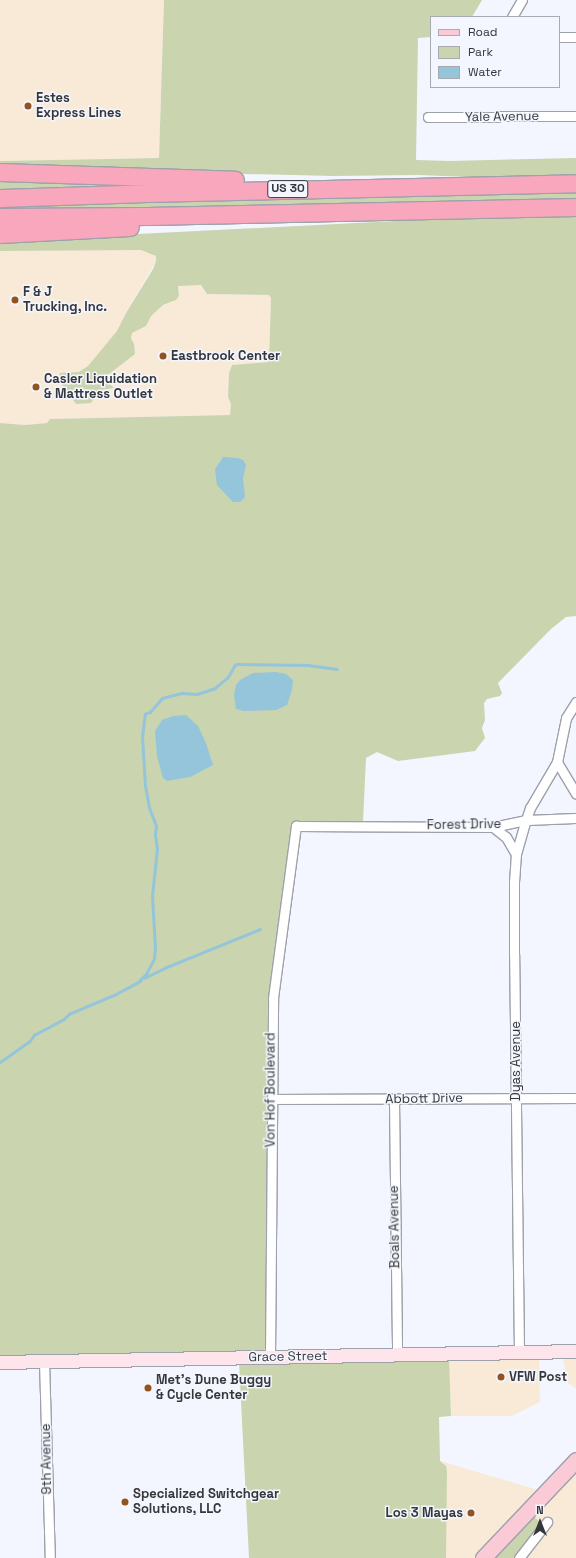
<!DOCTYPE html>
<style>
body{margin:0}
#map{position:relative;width:576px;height:1558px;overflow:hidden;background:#f3f6fe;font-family:"Space Grotesk",sans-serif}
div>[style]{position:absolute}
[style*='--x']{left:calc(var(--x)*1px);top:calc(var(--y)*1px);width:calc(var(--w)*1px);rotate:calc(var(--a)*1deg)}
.commercial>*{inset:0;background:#f8ead7}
.green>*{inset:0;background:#cad4ae}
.water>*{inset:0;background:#94c5da}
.stream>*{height:2.5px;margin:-1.25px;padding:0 1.25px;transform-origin:1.25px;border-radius:1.25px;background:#94c5da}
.roads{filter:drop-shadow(1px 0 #9da1aa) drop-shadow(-1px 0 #9da1aa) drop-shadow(0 1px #9da1aa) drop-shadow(0 -1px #9da1aa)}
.street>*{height:9px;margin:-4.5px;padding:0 4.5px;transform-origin:4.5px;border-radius:4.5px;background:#fff}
.secondary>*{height:13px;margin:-6.5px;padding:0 6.5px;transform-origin:6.5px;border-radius:6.5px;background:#fde5eb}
.primary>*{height:15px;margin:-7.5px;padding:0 7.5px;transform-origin:7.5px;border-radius:7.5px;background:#fbcad7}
.highway>*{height:17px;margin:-8.5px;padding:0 8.5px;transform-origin:8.5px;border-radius:8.5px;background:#f9a7bd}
.dots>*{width:11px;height:11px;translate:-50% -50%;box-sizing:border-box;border:2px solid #f3f6fe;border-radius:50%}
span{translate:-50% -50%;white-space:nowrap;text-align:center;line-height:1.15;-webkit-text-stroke:3px #f3f6fe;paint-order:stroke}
.shield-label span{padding:1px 3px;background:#f3f6fe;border:1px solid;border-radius:3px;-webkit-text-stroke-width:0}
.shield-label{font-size:12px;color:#36373b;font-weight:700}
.poi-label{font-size:13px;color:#36373b;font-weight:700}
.left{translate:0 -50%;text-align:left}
.right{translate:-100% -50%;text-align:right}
.street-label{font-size:13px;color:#36373b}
.legend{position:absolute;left:430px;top:16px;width:130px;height:72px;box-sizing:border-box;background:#f3f6fe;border:1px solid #a7aab0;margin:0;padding:5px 7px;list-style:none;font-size:12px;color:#36373b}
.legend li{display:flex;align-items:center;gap:8px;height:20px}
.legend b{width:20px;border:1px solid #a7aab0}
.north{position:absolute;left:520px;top:1502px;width:40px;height:40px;-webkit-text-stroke:3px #f3f6fe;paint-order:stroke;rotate:0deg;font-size:11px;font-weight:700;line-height:16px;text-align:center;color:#36373b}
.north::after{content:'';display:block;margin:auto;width:14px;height:18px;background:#36373b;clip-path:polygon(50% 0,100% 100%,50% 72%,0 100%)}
</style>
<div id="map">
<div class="commercial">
<i style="clip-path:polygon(0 0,164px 0,159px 158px,0 161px)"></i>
<i style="clip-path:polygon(105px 249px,141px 250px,156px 255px,156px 261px,126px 313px,118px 331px,88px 366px,63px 386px,74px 400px,92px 399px,100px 390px,114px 388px,104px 378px,135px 354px,134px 344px,131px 338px,132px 333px,146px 326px,151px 316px,163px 305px,176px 300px,179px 296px,178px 286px,181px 285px,201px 285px,207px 294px,269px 295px,271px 297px,269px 360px,268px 362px,232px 365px,229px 373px,228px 397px,231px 404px,230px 415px,50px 419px,47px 423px,25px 425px,0 423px,0 251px)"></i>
<i style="clip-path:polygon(449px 1357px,539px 1357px,540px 1402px,512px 1416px,451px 1416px)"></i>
<i style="clip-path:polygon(563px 1358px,576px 1358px,576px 1389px,567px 1382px)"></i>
<i style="clip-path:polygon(576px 1451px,576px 1558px,514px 1558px,541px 1523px,492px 1558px,446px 1558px,445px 1516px,440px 1461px,538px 1490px)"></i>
</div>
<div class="green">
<i style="clip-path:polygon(164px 0,482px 0,472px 17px,431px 17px,431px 37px,418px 38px,416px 160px,450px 161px,576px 158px,576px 175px,470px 177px,419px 175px,332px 176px,0 168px,0 161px,159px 158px)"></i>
<i style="clip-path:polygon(0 177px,144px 184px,0 189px)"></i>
<i style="clip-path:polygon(576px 191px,576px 198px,0 211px,0 205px)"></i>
<i style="clip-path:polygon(576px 214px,576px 616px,566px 617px,551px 629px,498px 683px,502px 693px,500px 696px,487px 699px,484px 703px,485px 720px,482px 728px,485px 738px,475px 751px,398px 761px,377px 752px,366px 758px,363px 822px,292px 823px,268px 1006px,266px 1349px,258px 1352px,0 1358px,0 423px,25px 425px,47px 423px,50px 419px,230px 415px,231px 404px,228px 397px,229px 373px,232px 365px,268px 362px,269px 360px,271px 298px,269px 295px,207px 294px,201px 285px,178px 286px,179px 296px,176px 300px,163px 305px,151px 316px,146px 326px,132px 333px,131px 338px,134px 344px,135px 354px,104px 378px,114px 388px,100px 390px,91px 403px,76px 404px,63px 386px,59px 377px,60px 373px,79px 372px,88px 366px,117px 331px,126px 313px,153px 269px,156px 261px,156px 256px,141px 250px,0 251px,0 241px,474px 217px)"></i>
<i style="clip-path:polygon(449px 1357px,451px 1416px,439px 1417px,440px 1461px,446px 1466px,447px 1472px,446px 1558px,249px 1558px,239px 1362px)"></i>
<i style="clip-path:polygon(533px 1516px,541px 1523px,514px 1558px,492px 1558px)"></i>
</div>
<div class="water">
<i style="clip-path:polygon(223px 457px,238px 458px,243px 460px,246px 465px,243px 478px,245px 497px,240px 502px,233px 502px,217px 485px,215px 469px)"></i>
<i style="clip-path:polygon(276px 672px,286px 674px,293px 680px,292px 690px,287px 705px,276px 710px,244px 711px,236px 709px,234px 695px,236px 685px,240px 680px,253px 673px)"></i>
<i style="clip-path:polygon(186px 715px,198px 726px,206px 743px,213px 765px,190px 777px,167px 781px,163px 778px,157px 756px,155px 731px,162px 720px,173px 716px)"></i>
</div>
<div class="stream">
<i style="--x:144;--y:978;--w:25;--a:-26"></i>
<i style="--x:167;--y:967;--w:100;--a:-22.2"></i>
<i style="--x:139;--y:981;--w:10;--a:-45"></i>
<i style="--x:146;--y:974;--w:17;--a:-62"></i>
<i style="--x:154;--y:959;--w:11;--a:-85"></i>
<i style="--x:155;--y:948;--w:52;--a:-93.3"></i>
<i style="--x:152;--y:896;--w:47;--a:-83.9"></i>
<i style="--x:157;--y:849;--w:14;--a:-98"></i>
<i style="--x:155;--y:835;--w:9;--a:-84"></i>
<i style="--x:156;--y:826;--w:19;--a:-111"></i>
<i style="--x:149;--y:808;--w:22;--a:-100"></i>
<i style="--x:145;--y:786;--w:49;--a:-93.5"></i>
<i style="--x:142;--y:737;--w:23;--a:-83"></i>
<i style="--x:145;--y:714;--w:5;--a:-22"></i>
<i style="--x:150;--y:712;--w:18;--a:-49"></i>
<i style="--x:162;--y:698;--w:21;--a:-14"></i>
<i style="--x:182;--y:693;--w:15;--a:4"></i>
<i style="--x:197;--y:694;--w:19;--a:-18"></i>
<i style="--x:215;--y:688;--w:17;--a:-40"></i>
<i style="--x:228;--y:677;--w:14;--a:-60"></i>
<i style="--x:235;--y:665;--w:3;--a:-18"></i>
<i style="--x:238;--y:664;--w:70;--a:0.8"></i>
<i style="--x:308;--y:665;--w:29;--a:8"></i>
<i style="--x:0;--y:1062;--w:35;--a:-35"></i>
<i style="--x:29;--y:1042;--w:9;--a:-54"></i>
<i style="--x:34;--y:1035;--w:34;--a:-28"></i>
<i style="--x:64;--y:1019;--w:7;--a:-45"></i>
<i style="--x:69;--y:1014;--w:49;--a:-22.9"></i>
<i style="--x:114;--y:995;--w:30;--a:-28"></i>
</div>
<div class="roads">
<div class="street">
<i style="--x:512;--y:17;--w:20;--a:-60"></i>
<i style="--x:559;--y:37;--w:17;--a:0"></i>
<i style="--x:428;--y:117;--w:148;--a:-0.4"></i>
<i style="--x:557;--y:762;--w:37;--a:59"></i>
<i style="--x:493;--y:827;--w:16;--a:38"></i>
<i style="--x:506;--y:837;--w:20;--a:60"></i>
<i style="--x:272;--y:1099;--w:304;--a:-0.2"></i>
<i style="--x:394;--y:1100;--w:255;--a:89.3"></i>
<i style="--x:519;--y:1352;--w:398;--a:-90.7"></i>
<i style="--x:514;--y:954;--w:72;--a:-90"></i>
<i style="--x:514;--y:882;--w:28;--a:-86"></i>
<i style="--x:516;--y:854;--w:35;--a:-74"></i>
<i style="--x:526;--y:820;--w:50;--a:-2.3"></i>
<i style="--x:270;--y:1357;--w:359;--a:-89.5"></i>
<i style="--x:273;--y:998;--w:174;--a:-82.4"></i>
<i style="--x:296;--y:826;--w:197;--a:0.3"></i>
<i style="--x:493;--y:827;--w:34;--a:-12"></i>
<i style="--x:526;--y:820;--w:13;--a:-72"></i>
<i style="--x:530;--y:808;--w:53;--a:-59.6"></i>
<i style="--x:557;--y:762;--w:45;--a:-78.4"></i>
<i style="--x:566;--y:718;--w:19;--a:-58"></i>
<i style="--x:44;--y:1361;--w:197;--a:88.3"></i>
<i style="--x:519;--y:1558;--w:46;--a:-52.1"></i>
</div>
<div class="secondary">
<i style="--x:0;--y:1362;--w:576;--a:-1.09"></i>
</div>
<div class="primary">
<i style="--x:483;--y:1558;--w:135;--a:-46.5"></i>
</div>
<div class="highway">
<i style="--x:0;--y:172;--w:235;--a:1.9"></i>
<i style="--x:0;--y:198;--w:147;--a:-1.9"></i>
<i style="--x:147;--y:193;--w:429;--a:-1.3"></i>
<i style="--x:0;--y:217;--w:148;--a:-0.4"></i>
<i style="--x:148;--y:216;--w:428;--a:-1.2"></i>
<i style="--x:0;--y:234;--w:130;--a:-3.1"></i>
</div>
</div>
<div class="dots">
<i style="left:28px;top:106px;background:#94531e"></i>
<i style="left:15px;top:300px;background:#94531e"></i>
<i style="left:163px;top:356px;background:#94531e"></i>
<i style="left:36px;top:387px;background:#94531e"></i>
<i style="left:501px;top:1377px;background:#94531e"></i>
<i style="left:148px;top:1388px;background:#94531e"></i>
<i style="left:125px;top:1502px;background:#94531e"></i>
<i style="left:471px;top:1513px;background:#94531e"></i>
</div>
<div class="shield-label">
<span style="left:288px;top:189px">US 30</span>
</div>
<div class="poi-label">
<span class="left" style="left:36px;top:106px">Estes<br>Express Lines</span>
<span class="left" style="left:23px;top:300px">F &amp; J<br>Trucking, Inc.</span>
<span class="left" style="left:171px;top:356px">Eastbrook Center</span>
<span class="left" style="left:44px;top:387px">Casler Liquidation<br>&amp; Mattress Outlet</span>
<span class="left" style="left:509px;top:1377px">VFW Post</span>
<span class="left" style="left:156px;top:1388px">Met's Dune Buggy<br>&amp; Cycle Center</span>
<span class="left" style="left:133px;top:1502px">Specialized Switchgear<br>Solutions, LLC</span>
<span class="right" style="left:463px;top:1513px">Los 3 Mayas</span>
</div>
<div class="street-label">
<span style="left:502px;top:117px;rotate:-1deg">Yale Avenue</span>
<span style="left:464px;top:825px;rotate:-1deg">Forest Drive</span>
<span style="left:516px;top:1061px;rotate:-90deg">Dyas Avenue</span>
<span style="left:271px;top:1090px;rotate:-90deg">Von Hof Boulevard</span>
<span style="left:424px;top:1099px;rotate:-1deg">Abbott Drive</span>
<span style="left:395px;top:1227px;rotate:-91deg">Boals Avenue</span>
<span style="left:288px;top:1357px;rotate:-1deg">Grace Street</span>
<span style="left:47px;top:1459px;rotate:-91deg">9th Avenue</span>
</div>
<ul class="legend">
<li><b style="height:5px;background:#fbcad7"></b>Road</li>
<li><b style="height:11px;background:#cad4ae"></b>Park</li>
<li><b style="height:11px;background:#94c5da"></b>Water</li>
</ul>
<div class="north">N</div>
</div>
